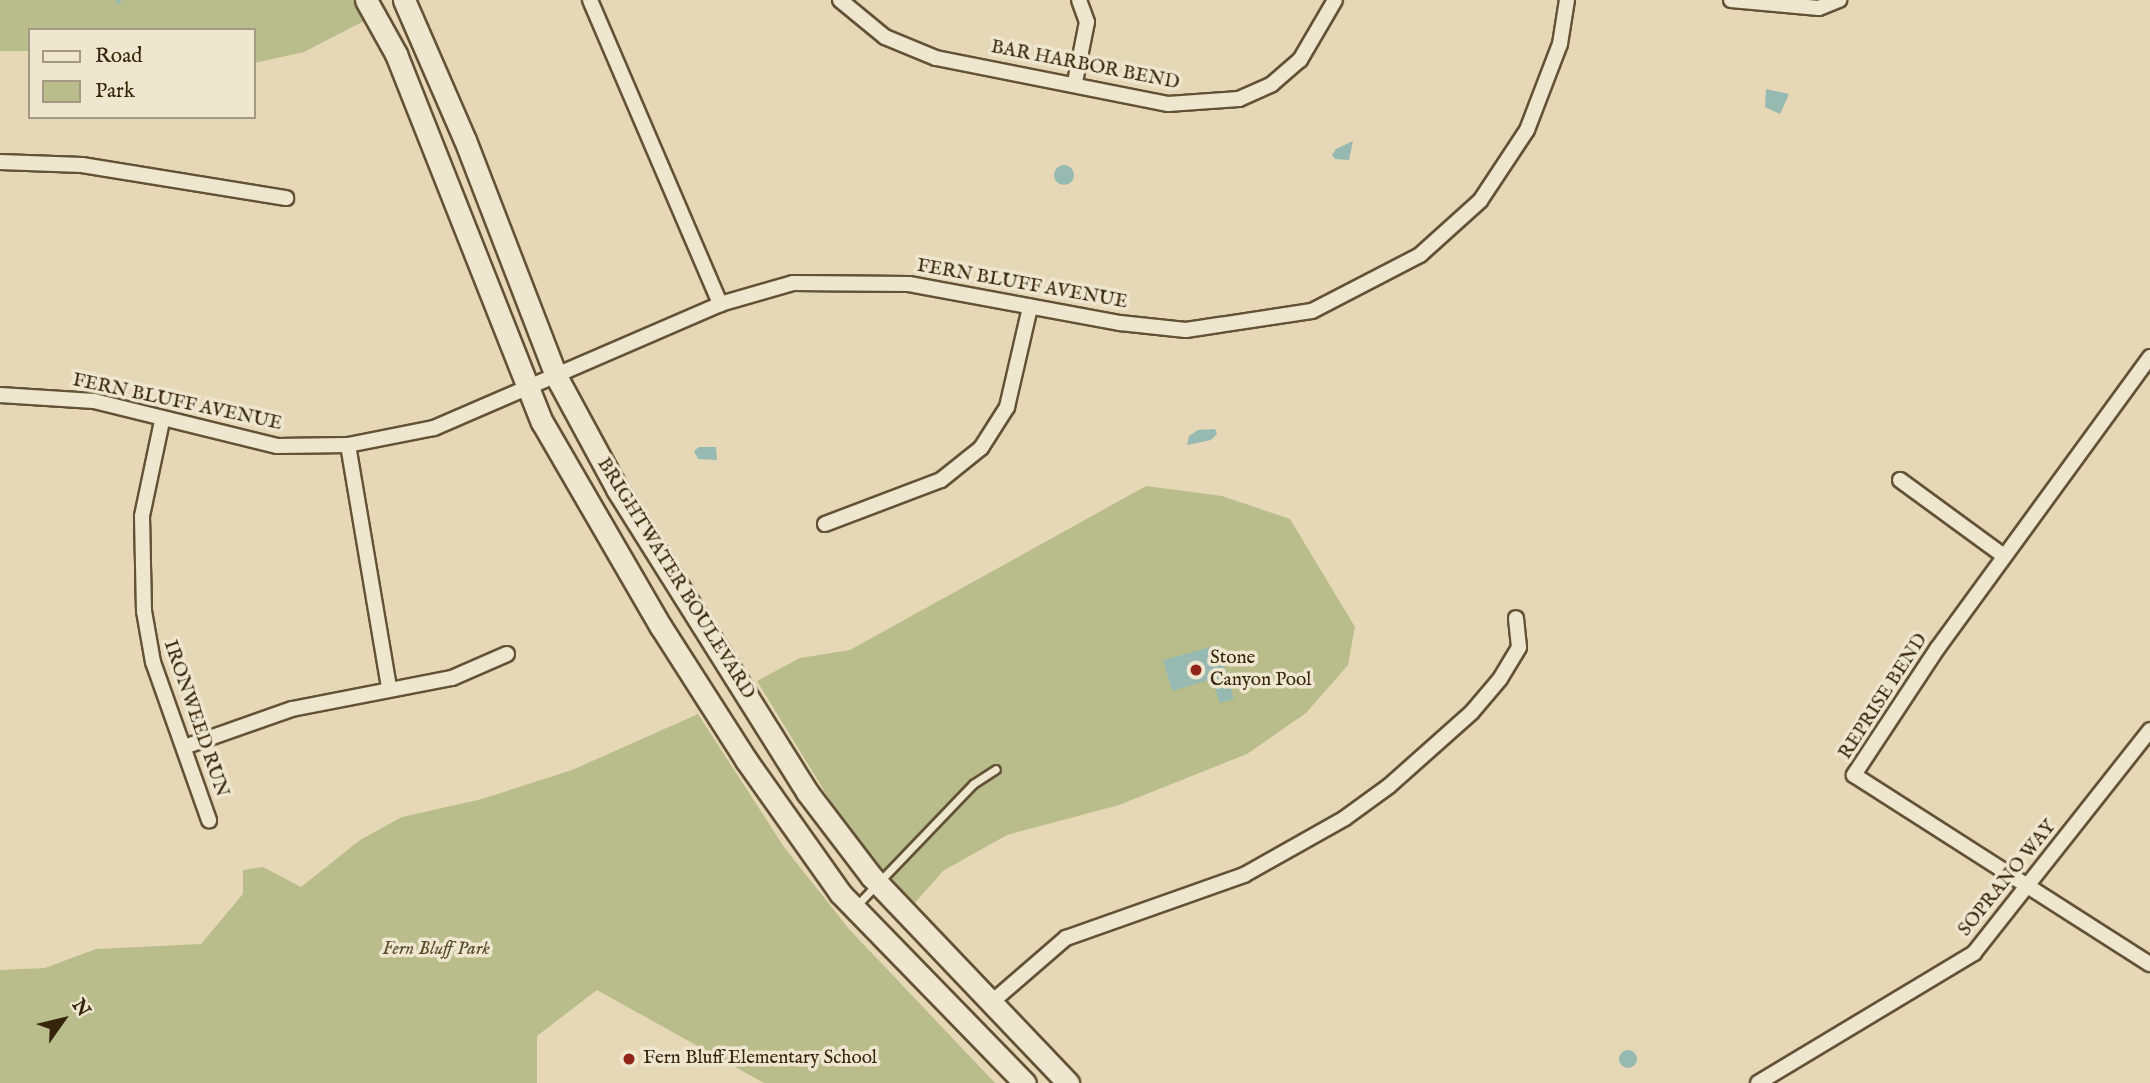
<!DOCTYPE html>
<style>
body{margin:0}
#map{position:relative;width:2150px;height:1083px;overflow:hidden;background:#e6d8b6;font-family:"IM FELL English",serif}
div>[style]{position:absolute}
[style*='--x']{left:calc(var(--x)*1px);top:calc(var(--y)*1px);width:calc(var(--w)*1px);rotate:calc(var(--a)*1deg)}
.green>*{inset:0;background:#b9bd8b}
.water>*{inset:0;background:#96b9b1}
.round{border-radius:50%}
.stream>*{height:5px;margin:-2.5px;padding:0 2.5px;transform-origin:2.5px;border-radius:2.5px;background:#96b9b1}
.roads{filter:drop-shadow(2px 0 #635236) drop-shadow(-2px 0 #635236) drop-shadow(0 2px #635236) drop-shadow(0 -2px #635236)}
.lane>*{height:7px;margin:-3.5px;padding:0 3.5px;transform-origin:3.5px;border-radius:3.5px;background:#efe6d0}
.street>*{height:14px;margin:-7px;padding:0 7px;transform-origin:7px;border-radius:7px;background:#efe6d0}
.secondary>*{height:21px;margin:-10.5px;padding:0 10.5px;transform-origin:10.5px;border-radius:10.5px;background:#efe6d0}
.dots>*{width:19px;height:19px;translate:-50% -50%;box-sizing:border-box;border:4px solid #efe6d0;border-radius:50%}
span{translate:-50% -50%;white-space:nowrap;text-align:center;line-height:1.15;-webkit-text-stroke:7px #efe6d0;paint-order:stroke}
.street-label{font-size:19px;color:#37250b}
.poi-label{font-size:19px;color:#37250b}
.left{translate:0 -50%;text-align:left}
.park-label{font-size:19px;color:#584b2b;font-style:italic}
.legend{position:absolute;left:28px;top:28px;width:228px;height:91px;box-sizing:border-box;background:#efe6d0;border:2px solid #a59981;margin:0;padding:9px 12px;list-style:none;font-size:21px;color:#37250b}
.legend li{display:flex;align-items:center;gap:14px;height:35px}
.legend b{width:35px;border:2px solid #a59981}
.north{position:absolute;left:28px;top:985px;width:70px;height:70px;-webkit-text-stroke:5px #efe6d0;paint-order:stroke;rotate:56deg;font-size:19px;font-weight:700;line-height:28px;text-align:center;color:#37250b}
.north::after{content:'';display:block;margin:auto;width:24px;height:32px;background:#37250b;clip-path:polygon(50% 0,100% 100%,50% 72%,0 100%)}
</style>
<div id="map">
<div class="green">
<i style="clip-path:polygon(0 0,353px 0,366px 20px,304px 52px,254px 63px,254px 30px,30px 30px,30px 51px,0 51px)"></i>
<i style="clip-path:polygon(1146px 486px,1222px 496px,1290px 519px,1355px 627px,1348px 665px,1306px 713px,1247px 754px,1119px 805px,1007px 835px,943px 871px,912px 906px,858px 846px,757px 681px,800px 658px,850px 650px)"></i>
<i style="clip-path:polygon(698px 714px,784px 847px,849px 929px,995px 1083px,764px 1083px,597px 990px,537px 1036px,537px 1083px,0 1083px,0 970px,45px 968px,96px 949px,201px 944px,243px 894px,243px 870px,263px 867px,301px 887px,360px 840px,402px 817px,482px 799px,572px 770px)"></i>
</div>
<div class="water">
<i style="clip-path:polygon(1766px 89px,1789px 94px,1780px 114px,1765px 107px)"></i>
<i style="clip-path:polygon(1353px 141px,1349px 160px,1335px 159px,1332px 155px,1336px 149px)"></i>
<i class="round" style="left:1054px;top:165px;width:20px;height:20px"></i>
<i style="clip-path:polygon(1215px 429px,1217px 434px,1211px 440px,1187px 445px,1189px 436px,1198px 430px)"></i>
<i style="clip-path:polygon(699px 447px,716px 447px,717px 460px,698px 459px,694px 451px)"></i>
<i style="clip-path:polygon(1218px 645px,1234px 699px,1220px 703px,1212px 679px,1172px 691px,1163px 660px)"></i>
<i class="round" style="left:1619px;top:1050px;width:18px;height:18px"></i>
</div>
<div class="stream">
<i style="--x:118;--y:1;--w:1;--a:-90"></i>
</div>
<div class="roads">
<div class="lane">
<i style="--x:857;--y:905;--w:168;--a:-46.2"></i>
<i style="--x:973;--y:784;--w:27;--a:-33"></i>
</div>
<div class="street">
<i style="--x:590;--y:0;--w:331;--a:66.8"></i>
<i style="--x:840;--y:0;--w:58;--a:39.4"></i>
<i style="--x:885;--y:37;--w:55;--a:22.4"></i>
<i style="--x:936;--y:58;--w:237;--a:11.2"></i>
<i style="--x:1168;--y:104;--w:71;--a:-4"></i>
<i style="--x:1239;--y:99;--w:36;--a:-24"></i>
<i style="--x:1272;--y:84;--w:37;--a:-41"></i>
<i style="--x:1300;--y:60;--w:69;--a:-59.7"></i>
<i style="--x:1731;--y:0;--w:88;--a:5.2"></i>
<i style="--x:1819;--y:8;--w:22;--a:-22"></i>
<i style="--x:1075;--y:82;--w:61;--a:-78.7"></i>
<i style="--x:1087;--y:22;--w:23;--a:-110"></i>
<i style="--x:0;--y:162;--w:82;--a:2.1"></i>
<i style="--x:82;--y:165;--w:207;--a:9.2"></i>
<i style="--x:2150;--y:357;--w:361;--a:126.1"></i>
<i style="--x:1937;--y:649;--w:151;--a:123.4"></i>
<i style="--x:1854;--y:775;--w:351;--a:32.6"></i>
<i style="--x:0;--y:395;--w:94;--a:3.7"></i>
<i style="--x:94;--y:401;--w:188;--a:13.8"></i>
<i style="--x:277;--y:446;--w:71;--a:-0.8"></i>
<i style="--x:348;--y:445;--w:88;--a:-11.2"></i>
<i style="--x:434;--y:428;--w:312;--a:-23.4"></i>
<i style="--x:720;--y:304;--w:76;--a:-16"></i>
<i style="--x:793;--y:283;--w:116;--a:0.5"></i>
<i style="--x:909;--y:284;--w:215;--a:10.5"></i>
<i style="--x:1120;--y:323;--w:66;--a:6.1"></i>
<i style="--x:1186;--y:330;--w:127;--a:-8.6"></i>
<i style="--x:1312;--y:311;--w:122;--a:-27.4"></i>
<i style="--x:1420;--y:255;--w:81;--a:-42"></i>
<i style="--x:1480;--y:201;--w:85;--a:-56.5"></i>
<i style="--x:1527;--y:130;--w:92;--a:-69"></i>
<i style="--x:1560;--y:44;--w:45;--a:-81"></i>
<i style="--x:162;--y:421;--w:97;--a:101.9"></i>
<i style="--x:142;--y:516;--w:95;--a:88.8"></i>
<i style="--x:144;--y:611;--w:52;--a:80"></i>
<i style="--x:153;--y:662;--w:168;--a:70.5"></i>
<i style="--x:348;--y:445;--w:246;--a:80.4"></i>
<i style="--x:1900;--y:480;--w:129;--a:36.2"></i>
<i style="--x:825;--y:524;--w:124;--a:-20.8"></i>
<i style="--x:941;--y:480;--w:51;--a:-38.7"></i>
<i style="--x:981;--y:448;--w:49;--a:-57.6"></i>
<i style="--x:1007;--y:407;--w:103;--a:-77"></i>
<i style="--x:184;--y:747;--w:114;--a:-19.4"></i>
<i style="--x:292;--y:709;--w:163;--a:-11"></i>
<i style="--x:452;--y:678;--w:60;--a:-23.6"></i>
<i style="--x:992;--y:1002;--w:98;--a:-40.9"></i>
<i style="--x:1066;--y:938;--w:189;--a:-19.5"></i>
<i style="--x:1244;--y:875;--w:116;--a:-29.4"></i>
<i style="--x:1345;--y:818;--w:54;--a:-36"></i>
<i style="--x:1389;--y:786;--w:111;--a:-41.7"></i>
<i style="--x:1472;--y:712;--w:43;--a:-49.7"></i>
<i style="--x:1500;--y:679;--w:37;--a:-59"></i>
<i style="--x:1519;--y:647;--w:29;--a:-96"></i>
<i style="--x:1758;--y:1083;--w:252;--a:-31"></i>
<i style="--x:1974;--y:953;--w:284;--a:-51.7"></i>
</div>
<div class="secondary">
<i style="--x:366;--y:0;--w:62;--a:60.9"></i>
<i style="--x:396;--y:54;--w:396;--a:68.4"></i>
<i style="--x:542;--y:422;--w:237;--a:59.9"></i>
<i style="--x:661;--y:627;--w:158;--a:57.4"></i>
<i style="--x:746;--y:760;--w:163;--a:54.7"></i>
<i style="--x:840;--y:893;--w:265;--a:45.8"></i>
<i style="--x:404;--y:0;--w:153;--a:66.5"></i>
<i style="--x:465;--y:140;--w:253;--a:68.9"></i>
<i style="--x:556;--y:376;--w:128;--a:61.6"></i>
<i style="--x:617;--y:489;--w:358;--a:57.9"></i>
<i style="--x:807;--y:792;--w:106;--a:52.7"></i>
<i style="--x:871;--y:876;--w:286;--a:46.4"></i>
</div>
</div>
<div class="dots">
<i style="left:1196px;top:670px;background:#8f2418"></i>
<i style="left:629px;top:1059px;background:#8f2418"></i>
</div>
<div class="street-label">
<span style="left:1085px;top:66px;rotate:11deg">BAR HARBOR BEND</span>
<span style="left:1022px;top:285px;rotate:10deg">FERN BLUFF AVENUE</span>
<span style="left:177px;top:403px;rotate:12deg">FERN BLUFF AVENUE</span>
<span style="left:675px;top:579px;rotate:58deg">BRIGHTWATER BOULEVARD</span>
<span style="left:1884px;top:697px;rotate:-57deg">REPRISE BEND</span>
<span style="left:195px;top:719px;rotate:71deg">IRONWEED RUN</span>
<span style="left:2008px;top:879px;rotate:-51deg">SOPRANO WAY</span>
</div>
<div class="poi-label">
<span class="left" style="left:1210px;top:670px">Stone<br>Canyon Pool</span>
<span class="left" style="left:643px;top:1059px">Fern Bluff Elementary School</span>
</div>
<div class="park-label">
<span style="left:436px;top:950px">Fern Bluff Park</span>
</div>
<ul class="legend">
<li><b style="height:9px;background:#efe6d0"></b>Road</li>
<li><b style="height:19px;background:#b9bd8b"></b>Park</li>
</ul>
<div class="north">N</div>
</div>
